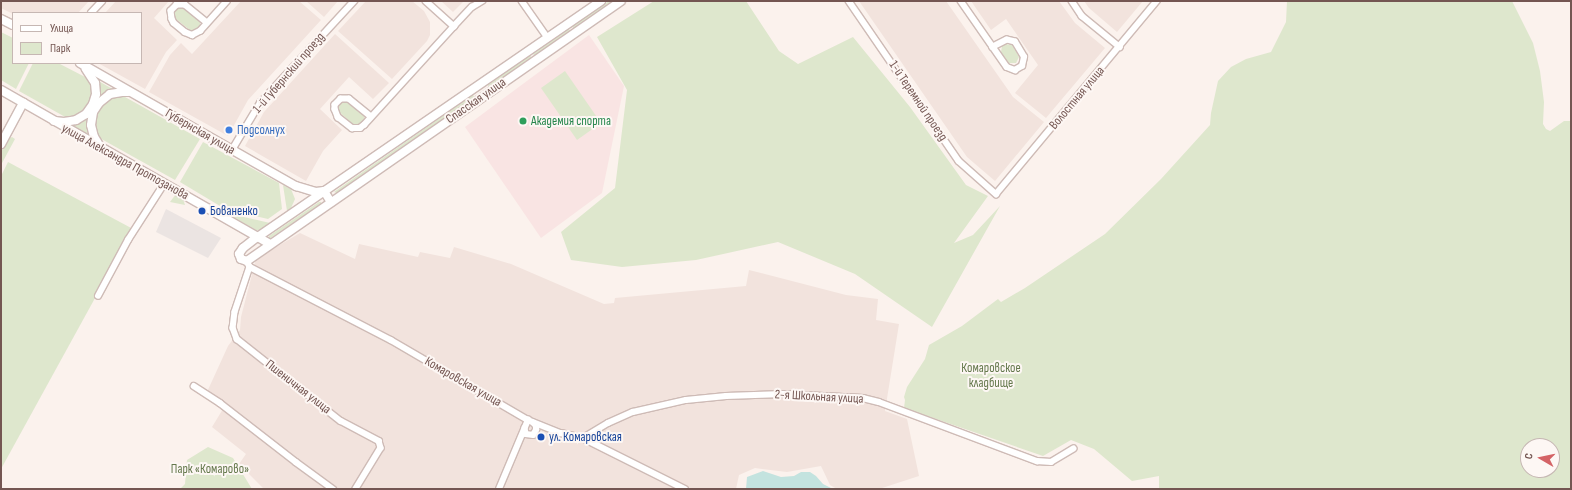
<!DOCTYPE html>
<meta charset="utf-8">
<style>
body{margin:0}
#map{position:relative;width:1572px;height:490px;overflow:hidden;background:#fbf2ed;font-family:"Sofia Sans Condensed",sans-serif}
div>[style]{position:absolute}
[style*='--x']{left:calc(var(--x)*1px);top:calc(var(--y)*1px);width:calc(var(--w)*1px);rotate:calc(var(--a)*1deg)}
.residential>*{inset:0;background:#f2e3dd}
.commercial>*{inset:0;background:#f9e4e3}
.industrial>*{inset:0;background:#ebe4e2}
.green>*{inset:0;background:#dee7cd}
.water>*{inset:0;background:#c3e3df}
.roads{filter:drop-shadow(1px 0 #cebbb6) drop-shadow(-1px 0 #cebbb6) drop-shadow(0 1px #cebbb6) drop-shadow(0 -1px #cebbb6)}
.street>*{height:5.5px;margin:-2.75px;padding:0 2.75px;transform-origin:2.75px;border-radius:2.75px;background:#fff}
.secondary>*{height:8px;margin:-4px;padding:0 4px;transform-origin:4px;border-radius:4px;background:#fff}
.dots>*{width:11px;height:11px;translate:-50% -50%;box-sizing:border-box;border:2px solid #fdf7f4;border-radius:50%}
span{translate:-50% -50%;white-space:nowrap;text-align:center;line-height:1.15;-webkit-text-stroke:4px #fdf7f4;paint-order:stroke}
.street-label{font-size:13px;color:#745652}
.leisure-label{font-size:13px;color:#27864d}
.left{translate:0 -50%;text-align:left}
.shop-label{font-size:13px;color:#366cbe}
.transit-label{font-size:13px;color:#164399}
.park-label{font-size:13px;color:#64784c}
.frame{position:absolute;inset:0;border:2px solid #745652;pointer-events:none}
.legend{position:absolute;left:12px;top:12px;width:130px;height:52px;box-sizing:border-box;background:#fdf7f4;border:1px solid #c6b7b3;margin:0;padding:5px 7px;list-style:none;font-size:12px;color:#745652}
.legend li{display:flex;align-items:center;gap:8px;height:20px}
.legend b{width:20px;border:1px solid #c6b7b3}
.north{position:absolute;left:1520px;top:438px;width:40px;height:40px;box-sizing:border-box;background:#fdf7f4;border:1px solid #c6b7b3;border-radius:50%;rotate:279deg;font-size:11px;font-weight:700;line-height:16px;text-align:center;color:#745652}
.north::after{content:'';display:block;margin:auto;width:14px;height:18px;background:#d46366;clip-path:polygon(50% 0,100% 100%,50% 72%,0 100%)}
</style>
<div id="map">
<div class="residential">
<i style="clip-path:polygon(1px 1px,89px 1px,78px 13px,13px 13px,13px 14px,1px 8px)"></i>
<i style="clip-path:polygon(116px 1px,169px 1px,154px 18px,177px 40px,166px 52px,145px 89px,98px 63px,141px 63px,141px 13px,105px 13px)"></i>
<i style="clip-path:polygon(241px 1px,299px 1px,321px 20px,248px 100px,228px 136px,149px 92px,170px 55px,181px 43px,192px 54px)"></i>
<i style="clip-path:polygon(306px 1px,338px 1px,324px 17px)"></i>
<i style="clip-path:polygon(366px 1px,412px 1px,424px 11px,430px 22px,430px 35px,427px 41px,392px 79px,338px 31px)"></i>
<i style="clip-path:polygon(441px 1px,464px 1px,453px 12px)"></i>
<i style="clip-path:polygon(859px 1px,946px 1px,1013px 97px,1044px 122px,995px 181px,967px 157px)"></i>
<i style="clip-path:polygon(971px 1px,1059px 1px,1075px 23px,1105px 48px,1046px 118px,1015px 93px,1038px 65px,1006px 19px,991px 30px)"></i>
<i style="clip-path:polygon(1084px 1px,1143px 1px,1117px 32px,1089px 8px)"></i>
<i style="clip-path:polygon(335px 34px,389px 83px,373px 99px,349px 77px,320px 109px,342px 130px,323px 151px,306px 181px,245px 146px,264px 112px)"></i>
<i style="clip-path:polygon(300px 233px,355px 259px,359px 244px,418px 257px,420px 252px,450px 258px,454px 247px,511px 264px,604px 304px,614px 303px,615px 298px,746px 286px,749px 270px,846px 295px,878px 299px,876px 320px,899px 324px,885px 411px,907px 419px,919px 476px,879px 489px,837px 489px,830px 485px,821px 466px,787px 472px,755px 468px,739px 475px,736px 489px,264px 489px,239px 464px,246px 454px,212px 427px,226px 404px,207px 392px,228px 346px,240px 330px,241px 317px,256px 259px)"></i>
</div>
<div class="commercial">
<i style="clip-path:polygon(589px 35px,624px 86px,602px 193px,541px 238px,465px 127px)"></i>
</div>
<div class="industrial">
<i style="clip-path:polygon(166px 209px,221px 238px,208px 258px,156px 232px)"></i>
</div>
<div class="green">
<i style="clip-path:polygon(609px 1px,616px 1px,574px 30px,572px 26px)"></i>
<i style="clip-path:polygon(654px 1px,746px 1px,779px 51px,798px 64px,853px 37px,910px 107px,966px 185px,988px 196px,954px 243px,973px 235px,1000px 206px,932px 327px,855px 274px,778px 242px,696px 260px,622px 267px,571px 260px,561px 232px,615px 188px,627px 90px,597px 37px)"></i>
<i style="clip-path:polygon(evenodd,1287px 1px,1512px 1px,1533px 43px,1540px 71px,1544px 102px,1543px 124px,1546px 129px,1550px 131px,1564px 121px,1571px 121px,1571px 489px,1159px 489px,1159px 476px,1132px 481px,1094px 449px,1071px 440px,1043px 456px,904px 408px,905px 400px,904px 397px,907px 387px,925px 359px,929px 345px,962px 326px,998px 299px,1001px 302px,1025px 288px,1105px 234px,1161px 179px,1210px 125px,1211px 113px,1218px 81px,1231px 67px,1246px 59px,1271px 52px,1286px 22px,1287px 1px,1528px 446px,1552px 446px,1552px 470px,1528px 470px,1528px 446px)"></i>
<i style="clip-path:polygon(179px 7px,184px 8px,200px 21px,200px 28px,194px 32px,191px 31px,176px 19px,174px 16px,174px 11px)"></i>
<i style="clip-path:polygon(569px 29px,571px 32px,536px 57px,533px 54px)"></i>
<i style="clip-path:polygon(1px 32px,13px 38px,13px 63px,29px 63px,16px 89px,1px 80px)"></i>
<i style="clip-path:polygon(1005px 44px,1012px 45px,1017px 53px,1019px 57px,1016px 63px,1008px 63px,1001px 52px,1002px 46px)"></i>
<i style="clip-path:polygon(530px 55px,532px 59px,489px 88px,488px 85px)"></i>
<i style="clip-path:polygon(33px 63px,58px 63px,89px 79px,91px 84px,91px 98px,85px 110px,78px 115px,67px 118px,19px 91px)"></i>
<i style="clip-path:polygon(565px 71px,601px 123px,577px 140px,541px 88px)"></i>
<i style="clip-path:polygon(95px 79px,116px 91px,97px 100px)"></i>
<i style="clip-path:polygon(473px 95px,475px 98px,337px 193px,334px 192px)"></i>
<i style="clip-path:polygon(119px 96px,125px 97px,200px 139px,175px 180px,96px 136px,93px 127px,94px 115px,99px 107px,112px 97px)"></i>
<i style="clip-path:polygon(345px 101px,364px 115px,365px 120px,360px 126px,355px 126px,337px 110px,340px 102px)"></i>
<i style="clip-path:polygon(89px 115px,90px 137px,69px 125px)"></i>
<i style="clip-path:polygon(12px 137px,15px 139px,1px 165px,1px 152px,8px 139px)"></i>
<i style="clip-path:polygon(203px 142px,279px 183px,282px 209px,268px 219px,225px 209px,180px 182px)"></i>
<i style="clip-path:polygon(8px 162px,133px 229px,1px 469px,1px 176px)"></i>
<i style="clip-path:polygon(283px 185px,291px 189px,295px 199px,291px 208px,287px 211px)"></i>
<i style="clip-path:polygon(176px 194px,183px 199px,185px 205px,170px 202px)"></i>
<i style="clip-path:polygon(319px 202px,321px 202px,321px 204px,269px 239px,269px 236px)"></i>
<i style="clip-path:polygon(226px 213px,270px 223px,260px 230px,256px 230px)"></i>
<i style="clip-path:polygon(208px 447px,233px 458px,252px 489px,180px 489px,185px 484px,187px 460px)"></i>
</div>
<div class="water">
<i style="clip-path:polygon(763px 471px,781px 477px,794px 476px,801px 472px,810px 472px,816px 476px,823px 484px,833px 489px,746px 489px,747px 477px)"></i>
</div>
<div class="roads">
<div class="street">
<i style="--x:426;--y:1;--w:38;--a:42"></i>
<i style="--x:522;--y:1;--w:45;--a:54.9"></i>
<i style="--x:849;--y:1;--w:194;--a:55.5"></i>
<i style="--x:959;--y:161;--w:50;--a:41.7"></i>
<i style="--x:996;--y:194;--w:251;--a:-50.2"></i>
<i style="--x:961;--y:1;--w:80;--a:55.1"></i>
<i style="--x:1007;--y:67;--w:9;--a:21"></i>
<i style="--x:1015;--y:70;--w:8;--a:-30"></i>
<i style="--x:1022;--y:66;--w:9;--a:-77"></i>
<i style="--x:1024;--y:57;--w:17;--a:-121"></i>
<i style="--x:1015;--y:42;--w:8;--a:-166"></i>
<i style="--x:1007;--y:40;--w:16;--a:153"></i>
<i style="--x:1072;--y:1;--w:18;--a:56"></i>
<i style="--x:1082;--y:16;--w:49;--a:39.2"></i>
<i style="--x:91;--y:13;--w:16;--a:-47"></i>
<i style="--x:207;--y:23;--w:28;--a:-141"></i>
<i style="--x:185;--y:5;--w:8;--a:180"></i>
<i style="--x:177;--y:5;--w:8;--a:135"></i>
<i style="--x:171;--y:11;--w:8;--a:83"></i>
<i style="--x:172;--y:19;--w:4;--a:63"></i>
<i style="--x:174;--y:23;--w:14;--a:39"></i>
<i style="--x:185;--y:32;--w:8;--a:23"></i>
<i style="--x:192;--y:35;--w:9;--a:-27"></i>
<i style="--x:200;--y:31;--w:40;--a:-48"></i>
<i style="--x:371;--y:117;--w:28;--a:-141"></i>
<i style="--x:349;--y:99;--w:8;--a:180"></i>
<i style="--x:341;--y:99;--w:8;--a:135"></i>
<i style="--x:335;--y:105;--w:4;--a:90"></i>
<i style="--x:335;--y:109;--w:9;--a:69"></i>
<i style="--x:338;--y:117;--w:18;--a:38"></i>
<i style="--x:352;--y:128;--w:8;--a:0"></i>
<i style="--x:360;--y:128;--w:5;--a:-37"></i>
<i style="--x:364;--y:125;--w:134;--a:-47.7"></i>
<i style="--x:454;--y:26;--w:26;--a:-47"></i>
<i style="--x:472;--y:7;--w:12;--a:-31"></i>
<i style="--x:232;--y:150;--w:55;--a:-59.2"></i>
<i style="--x:260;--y:103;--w:139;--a:-47.3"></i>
<i style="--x:247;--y:261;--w:7;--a:63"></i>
<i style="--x:250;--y:267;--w:159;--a:27.4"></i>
<i style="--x:391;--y:340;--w:159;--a:30.3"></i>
<i style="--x:528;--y:420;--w:35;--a:22"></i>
<i style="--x:561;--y:433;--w:23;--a:13"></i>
<i style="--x:583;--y:438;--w:114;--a:26.6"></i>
<i style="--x:250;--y:267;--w:47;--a:108.4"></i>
<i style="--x:235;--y:312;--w:16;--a:97"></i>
<i style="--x:233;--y:328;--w:12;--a:70"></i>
<i style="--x:237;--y:339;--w:132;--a:38.3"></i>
<i style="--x:341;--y:421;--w:43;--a:27.8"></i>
<i style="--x:379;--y:441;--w:7;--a:74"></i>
<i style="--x:381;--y:448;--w:48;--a:121.4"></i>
<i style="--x:98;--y:296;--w:64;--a:-61.8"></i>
<i style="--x:128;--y:240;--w:67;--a:-57.3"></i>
<i style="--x:194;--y:386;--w:31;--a:33"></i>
<i style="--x:220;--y:403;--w:96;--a:37.8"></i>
<i style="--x:296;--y:462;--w:46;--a:36.1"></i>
<i style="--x:525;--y:428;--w:6;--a:81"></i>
<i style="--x:526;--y:434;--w:7;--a:8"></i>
<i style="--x:533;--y:435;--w:6;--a:-59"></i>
<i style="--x:536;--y:430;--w:4;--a:-90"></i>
<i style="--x:536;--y:426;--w:4;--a:-135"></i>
<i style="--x:583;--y:438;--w:29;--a:-31"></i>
<i style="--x:608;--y:423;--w:27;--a:-24"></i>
<i style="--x:633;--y:412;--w:54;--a:-12.8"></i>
<i style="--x:686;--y:400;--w:40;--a:-5.7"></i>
<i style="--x:726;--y:396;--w:57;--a:-2"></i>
<i style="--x:783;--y:394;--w:80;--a:2.9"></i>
<i style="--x:863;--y:398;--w:16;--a:14"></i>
<i style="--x:879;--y:402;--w:169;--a:20.5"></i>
<i style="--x:1037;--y:461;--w:14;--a:4"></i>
<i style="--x:1051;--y:462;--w:26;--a:-31"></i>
<i style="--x:499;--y:489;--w:75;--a:-67.2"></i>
</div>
<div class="secondary">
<i style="--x:601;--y:1;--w:417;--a:145.5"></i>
<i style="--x:257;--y:237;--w:18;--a:142"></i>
<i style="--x:243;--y:248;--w:7;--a:124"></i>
<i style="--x:239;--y:254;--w:5;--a:68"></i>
<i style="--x:241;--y:259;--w:6;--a:18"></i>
<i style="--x:247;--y:261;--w:455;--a:-34.8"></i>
<i style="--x:1;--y:19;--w:13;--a:27"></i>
<i style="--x:80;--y:63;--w:249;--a:29.7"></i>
<i style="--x:296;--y:186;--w:21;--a:17"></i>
<i style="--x:316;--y:192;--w:8;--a:-7"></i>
<i style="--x:324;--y:191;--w:13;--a:58"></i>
<i style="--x:1;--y:90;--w:310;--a:29.8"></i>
<i style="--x:54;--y:121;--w:10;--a:6"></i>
<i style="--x:64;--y:122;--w:12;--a:-9"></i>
<i style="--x:76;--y:120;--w:12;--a:-31"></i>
<i style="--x:86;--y:114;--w:12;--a:-55"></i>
<i style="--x:93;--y:104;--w:10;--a:-73"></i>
<i style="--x:96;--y:94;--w:11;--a:-95"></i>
<i style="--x:95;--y:83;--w:17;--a:-123"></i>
<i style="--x:1;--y:144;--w:47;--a:-61.8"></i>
<i style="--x:101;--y:148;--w:13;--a:-122"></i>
<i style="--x:94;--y:137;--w:12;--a:-104"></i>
<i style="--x:91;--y:125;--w:13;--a:-81"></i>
<i style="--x:93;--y:112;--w:11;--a:-56"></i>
<i style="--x:99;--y:103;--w:14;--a:-39"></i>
<i style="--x:110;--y:94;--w:12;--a:-9"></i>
<i style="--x:122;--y:92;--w:6;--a:0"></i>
</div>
</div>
<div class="dots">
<i style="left:523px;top:121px;background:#2e9e5b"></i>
<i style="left:229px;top:130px;background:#3f7fe0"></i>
<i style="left:202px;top:211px;background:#1a4fb4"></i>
<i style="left:541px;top:437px;background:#1a4fb4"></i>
</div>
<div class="street-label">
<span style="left:289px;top:73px;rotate:-49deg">1-й Губернский проезд</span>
<span style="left:1077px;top:98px;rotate:-50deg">Волостная улица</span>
<span style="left:476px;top:101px;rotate:-35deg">Спасская улица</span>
<span style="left:918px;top:101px;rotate:56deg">1-й Теремной проезд</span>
<span style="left:200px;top:132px;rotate:30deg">Губернская улица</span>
<span style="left:125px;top:162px;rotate:29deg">улица Александра Протозанова</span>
<span style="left:463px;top:382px;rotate:30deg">Комаровская улица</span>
<span style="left:298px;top:387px;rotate:38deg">Пшеничная улица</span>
<span style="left:819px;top:397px;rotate:3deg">2-я Школьная улица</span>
</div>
<div class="leisure-label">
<span class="left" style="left:531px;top:121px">Академия спорта</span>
</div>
<div class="shop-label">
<span class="left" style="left:237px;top:130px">Подсолнух</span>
</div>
<div class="transit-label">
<span class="left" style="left:210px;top:211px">Бованенко</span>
<span class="left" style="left:549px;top:437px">ул. Комаровская</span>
</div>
<div class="park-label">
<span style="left:991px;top:376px">Комаровское<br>кладбище</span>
<span style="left:210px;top:469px">Парк «Комарово»</span>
</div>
<div class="frame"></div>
<ul class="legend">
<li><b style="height:5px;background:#fff"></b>Улица</li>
<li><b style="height:11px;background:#dee7cd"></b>Парк</li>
</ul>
<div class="north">С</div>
</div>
